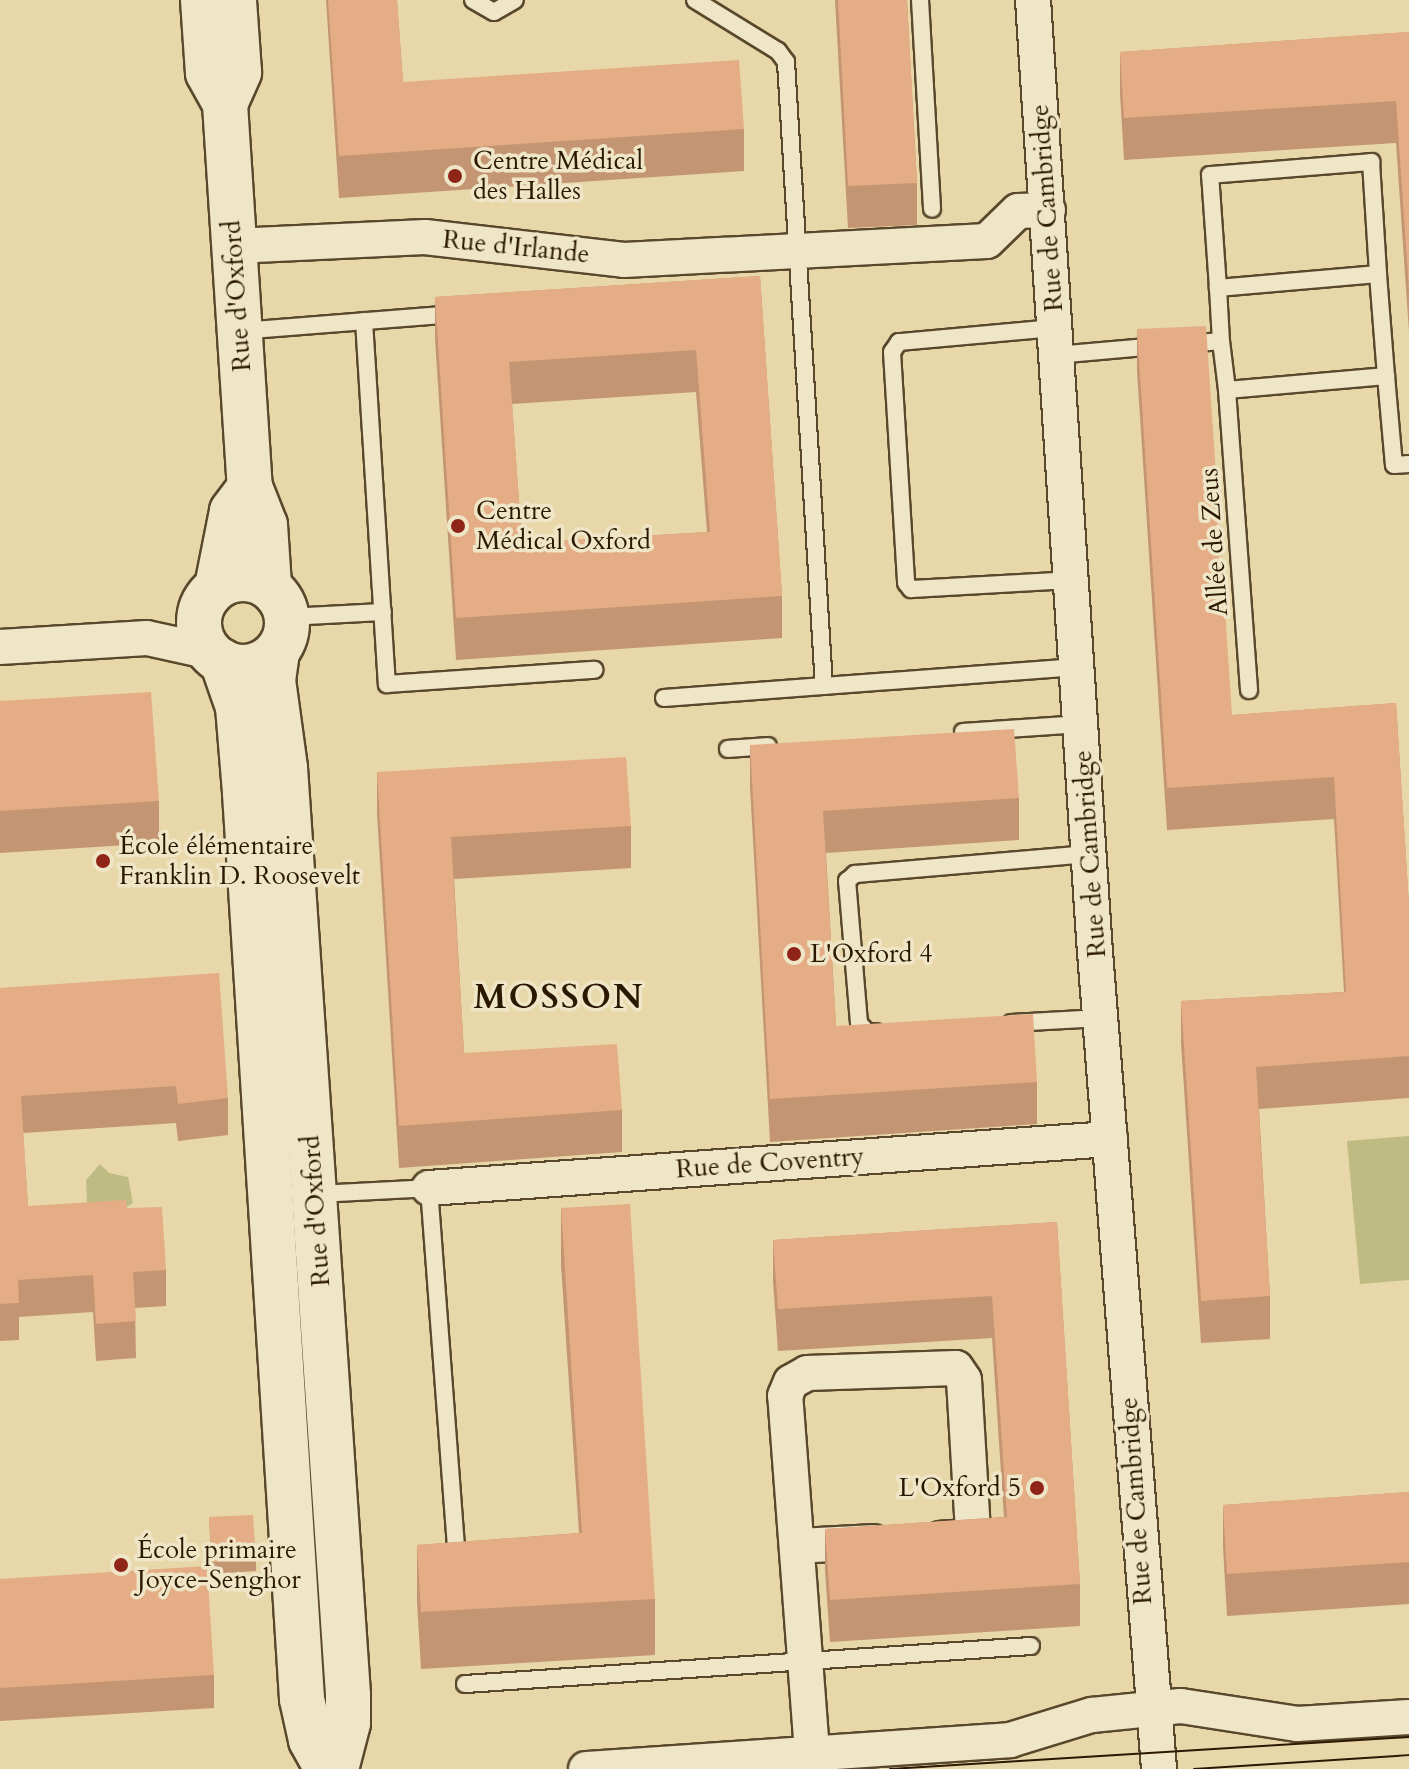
<!DOCTYPE html>
<meta charset="utf-8">
<style>
body{margin:0}
#map{position:relative;width:1409px;height:1769px;overflow:hidden;background:#e7d7a9;font-family:Cardo,serif}
div>[style]{position:absolute}
[style*='--x']{left:calc(var(--x)*1px);top:calc(var(--y)*1px);width:calc(var(--w)*1px);rotate:calc(var(--a)*1deg)}
.green>*{inset:0;background:#bebc82}
.roads{filter:drop-shadow(2px 0 #59482b) drop-shadow(-2px 0 #59482b) drop-shadow(0 2px #59482b) drop-shadow(0 -2px #59482b)}
.lane>*{height:16px;margin:-8px;padding:0 8px;transform-origin:8px;border-radius:8px;background:#efe5c7}
.street>*{height:34px;margin:-17px;padding:0 17px;transform-origin:17px;border-radius:17px;background:#efe5c7}
.secondary>*{height:44px;margin:-22px;padding:0 22px;transform-origin:22px;border-radius:22px;background:#efe5c7}
.secondary>.ring{margin:-22px;padding:0;box-sizing:content-box;background:none;border:44px solid #efe5c7;border-radius:50%}
.tram>*{height:2px;margin:-1px;padding:0 1px;transform-origin:1px;border-radius:1px;background:#2a1801}
.wall>*{inset:0;background:#c49572}
.building>*{inset:0;background:#e4ad85}
.dots>*{width:22px;height:22px;translate:-50% -50%;box-sizing:border-box;border:4px solid #efe5c7;border-radius:50%}
span{translate:-50% -50%;white-space:nowrap;text-align:center;line-height:1.15;-webkit-text-stroke:7px #efe5c7;paint-order:stroke}
.poi-label{font-size:26px;color:#2a1801}
.left{translate:0 -50%;text-align:left}
.right{translate:-100% -50%;text-align:right}
.street-label{font-size:26px;color:#2a1801}
.district-label{font-size:34px;color:#2a1801;font-weight:700;letter-spacing:2px}
</style>
<div id="map">
<div class="green">
<i style="clip-path:polygon(1409px 1136px,1409px 1280px,1360px 1284px,1347px 1141px)"></i>
<i style="clip-path:polygon(100px 1164px,109px 1173px,128px 1177px,133px 1203px,117px 1213px,87px 1204px,86px 1180px)"></i>
</div>
<div class="roads">
<div class="lane">
<i style="--x:473;--y:0;--w:24;--a:30"></i>
<i style="--x:494;--y:12;--w:24;--a:-30"></i>
<i style="--x:695;--y:0;--w:97;--a:31.6"></i>
<i style="--x:778;--y:51;--w:14;--a:54"></i>
<i style="--x:786;--y:62;--w:625;--a:86.52"></i>
<i style="--x:920;--y:0;--w:209;--a:86.7"></i>
<i style="--x:1218;--y:288;--w:113;--a:-94"></i>
<i style="--x:1210;--y:175;--w:162;--a:-4.6"></i>
<i style="--x:1371;--y:162;--w:112;--a:86.4"></i>
<i style="--x:364;--y:321;--w:364;--a:86.4"></i>
<i style="--x:387;--y:684;--w:208;--a:-3.9"></i>
<i style="--x:1054;--y:328;--w:156;--a:174.8"></i>
<i style="--x:899;--y:342;--w:12;--a:125"></i>
<i style="--x:892;--y:352;--w:231;--a:86.5"></i>
<i style="--x:906;--y:583;--w:8;--a:50"></i>
<i style="--x:911;--y:589;--w:160;--a:-3.2"></i>
<i style="--x:240;--y:331;--w:217;--a:-4.5"></i>
<i style="--x:1187;--y:344;--w:34;--a:-5"></i>
<i style="--x:1221;--y:341;--w:49;--a:83"></i>
<i style="--x:1227;--y:390;--w:160;--a:-5"></i>
<i style="--x:1386;--y:376;--w:102;--a:-94.5"></i>
<i style="--x:1378;--y:274;--w:161;--a:175"></i>
<i style="--x:1218;--y:288;--w:53;--a:86.8"></i>
<i style="--x:1056;--y:355;--w:100;--a:-5.1"></i>
<i style="--x:1386;--y:376;--w:89;--a:84.9"></i>
<i style="--x:1394;--y:465;--w:15;--a:-4"></i>
<i style="--x:1227;--y:390;--w:301;--a:85.8"></i>
<i style="--x:287;--y:617;--w:96;--a:-3"></i>
<i style="--x:664;--y:698;--w:414;--a:-4.3"></i>
<i style="--x:963;--y:732;--w:118;--a:-3.9"></i>
<i style="--x:728;--y:749;--w:40;--a:-4.3"></i>
<i style="--x:1011;--y:1023;--w:90;--a:-3.2"></i>
<i style="--x:876;--y:1032;--w:9;--a:180"></i>
<i style="--x:867;--y:1032;--w:12;--a:-132"></i>
<i style="--x:859;--y:1023;--w:143;--a:-94.8"></i>
<i style="--x:847;--y:881;--w:11;--a:-41"></i>
<i style="--x:855;--y:874;--w:235;--a:-4.9"></i>
<i style="--x:316;--y:1194;--w:113;--a:-3"></i>
<i style="--x:429;--y:1188;--w:375;--a:85.7"></i>
<i style="--x:465;--y:1684;--w:567;--a:-3.84"></i>
</div>
<div class="street">
<i style="--x:1033;--y:0;--w:941;--a:86.28"></i>
<i style="--x:1094;--y:939;--w:833;--a:85.52"></i>
<i style="--x:234;--y:246;--w:191;--a:-2.7"></i>
<i style="--x:425;--y:237;--w:200;--a:6.6"></i>
<i style="--x:624;--y:260;--w:363;--a:-3"></i>
<i style="--x:987;--y:241;--w:43;--a:-44.1"></i>
<i style="--x:1018;--y:211;--w:30;--a:-2"></i>
<i style="--x:0;--y:647;--w:147;--a:-3.5"></i>
<i style="--x:147;--y:638;--w:66;--a:12.3"></i>
<i style="--x:429;--y:1188;--w:683;--a:-4.12"></i>
<i style="--x:797;--y:1546;--w:76;--a:-3"></i>
<i style="--x:812;--y:1752;--w:357;--a:-94.3"></i>
<i style="--x:785;--y:1396;--w:15;--a:-67"></i>
<i style="--x:791;--y:1382;--w:18;--a:-29"></i>
<i style="--x:807;--y:1373;--w:149;--a:-1.9"></i>
<i style="--x:956;--y:1368;--w:14;--a:56"></i>
<i style="--x:964;--y:1380;--w:150;--a:86.6"></i>
<i style="--x:973;--y:1530;--w:9;--a:131"></i>
<i style="--x:967;--y:1537;--w:26;--a:176"></i>
<i style="--x:586;--y:1769;--w:425;--a:-3.9"></i>
<i style="--x:1010;--y:1740;--w:86;--a:-17"></i>
<i style="--x:1092;--y:1715;--w:89;--a:-5.8"></i>
<i style="--x:1181;--y:1706;--w:117;--a:8.8"></i>
<i style="--x:1297;--y:1724;--w:112;--a:-3.6"></i>
</div>
<div class="secondary">
<i style="--x:203;--y:0;--w:73;--a:86.1"></i>
<i style="--x:208;--y:73;--w:35;--a:61"></i>
<i style="--x:225;--y:104;--w:384;--a:86.3"></i>
<i style="--x:250;--y:487;--w:41;--a:68.5"></i>
<i style="--x:265;--y:525;--w:61;--a:86.2"></i>
<i style="--x:225;--y:104;--w:35;--a:-66"></i>
<i style="--x:239;--y:72;--w:72;--a:-94"></i>
<i class="ring" style="left:199px;top:579px;width:44px;height:44px"></i>
<i style="--x:217;--y:587;--w:77;--a:-78.8"></i>
<i style="--x:232;--y:511;--w:30;--a:-53"></i>
<i style="--x:277;--y:652;--w:28;--a:98"></i>
<i style="--x:273;--y:680;--w:89;--a:82.2"></i>
<i style="--x:285;--y:768;--w:929;--a:86.11"></i>
<i style="--x:348;--y:1695;--w:28;--a:90"></i>
<i style="--x:348;--y:1723;--w:48;--a:104.6"></i>
<i style="--x:222;--y:661;--w:49;--a:70.8"></i>
<i style="--x:238;--y:707;--w:86;--a:85.3"></i>
<i style="--x:245;--y:793;--w:908;--a:86.4"></i>
<i style="--x:302;--y:1699;--w:42;--a:77.6"></i>
<i style="--x:311;--y:1740;--w:33;--a:61"></i>
</div>
</div>
<div class="tram">
<i style="--x:890;--y:1769;--w:520;--a:-3.53"></i>
<i style="--x:1194;--y:1769;--w:215;--a:-3.7"></i>
</div>
<div class="wall">
<i style="clip-path:polygon(326px 0,397px 0,403px 82px,744px 129px,744px 171px,339px 198px)"></i>
<i style="clip-path:polygon(835px 0,907px 0,917px 183px,917px 225px,848px 228px)"></i>
<i style="clip-path:polygon(1409px 32px,1409px 332px,1396px 143px,1124px 160px,1120px 94px,1120px 52px)"></i>
<i style="clip-path:polygon(evenodd,760px 276px,782px 596px,782px 638px,456px 660px,435px 339px,435px 297px,760px 276px,696px 392px,707px 532px,522px 543px,512px 404px,696px 392px)"></i>
<i style="clip-path:polygon(1137px 329px,1232px 715px,1396px 703px,1409px 905px,1409px 1098px,1259px 1109px,1270px 1296px,1270px 1339px,1201px 1343px,1181px 1043px,1181px 1001px,1344px 992px,1334px 819px,1167px 830px,1137px 371px)"></i>
<i style="clip-path:polygon(0 701px,159px 801px,159px 843px,0 853px)"></i>
<i style="clip-path:polygon(750px 745px,1019px 798px,1019px 840px,826px 853px,836px 1026px,1037px 1082px,1037px 1124px,770px 1142px,750px 787px)"></i>
<i style="clip-path:polygon(377px 772px,631px 826px,631px 868px,454px 879px,464px 1053px,622px 1110px,622px 1152px,399px 1168px,377px 814px)"></i>
<i style="clip-path:polygon(0 988px,228px 1098px,228px 1135px,178px 1141px,176px 1123px,23px 1133px,28px 1206px,127px 1208px,166px 1270px,166px 1306px,135px 1308px,136px 1358px,96px 1361px,93px 1312px,19px 1317px,19px 1340px,0 1341px)"></i>
<i style="clip-path:polygon(561px 1208px,655px 1599px,655px 1655px,421px 1669px,417px 1602px,417px 1545px,579px 1533px,561px 1265px)"></i>
<i style="clip-path:polygon(1057px 1222px,1080px 1584px,1080px 1626px,830px 1642px,825px 1571px,825px 1529px,1004px 1517px,992px 1338px,778px 1351px,773px 1282px,773px 1240px)"></i>
<i style="clip-path:polygon(1409px 1492px,1409px 1604px,1227px 1616px,1223px 1547px,1223px 1505px)"></i>
<i style="clip-path:polygon(209px 1517px,256px 1560px,256px 1571px,212px 1574px)"></i>
<i style="clip-path:polygon(0 1579px,214px 1675px,214px 1708px,0 1721px)"></i>
</div>
<div class="building">
<i style="clip-path:polygon(328px 0,397px 0,403px 82px,739px 60px,744px 129px,339px 156px)"></i>
<i style="clip-path:polygon(838px 0,907px 0,917px 183px,848px 186px)"></i>
<i style="clip-path:polygon(1409px 32px,1409px 290px,1396px 101px,1124px 118px,1120px 52px)"></i>
<i style="clip-path:polygon(evenodd,760px 276px,782px 596px,456px 618px,435px 297px,760px 276px,696px 350px,710px 532px,522px 543px,509px 362px,696px 350px)"></i>
<i style="clip-path:polygon(1206px 326px,1232px 715px,1396px 703px,1409px 905px,1409px 1056px,1256px 1067px,1270px 1296px,1201px 1301px,1181px 1001px,1346px 992px,1334px 777px,1167px 788px,1137px 329px)"></i>
<i style="clip-path:polygon(151px 692px,159px 801px,0 811px,0 701px)"></i>
<i style="clip-path:polygon(1014px 729px,1019px 798px,823px 811px,836px 1026px,1033px 1014px,1037px 1082px,770px 1099px,750px 745px)"></i>
<i style="clip-path:polygon(626px 757px,631px 826px,451px 837px,464px 1053px,617px 1044px,622px 1110px,399px 1126px,377px 772px)"></i>
<i style="clip-path:polygon(219px 973px,228px 1098px,178px 1104px,176px 1086px,21px 1096px,28px 1206px,126px 1200px,127px 1208px,162px 1207px,166px 1270px,133px 1272px,136px 1321px,96px 1324px,93px 1275px,18px 1280px,19px 1303px,0 1304px,0 988px)"></i>
<i style="clip-path:polygon(630px 1204px,655px 1599px,421px 1612px,417px 1545px,582px 1533px,561px 1208px)"></i>
<i style="clip-path:polygon(1057px 1222px,1080px 1584px,830px 1600px,825px 1529px,1007px 1517px,992px 1296px,778px 1309px,773px 1240px)"></i>
<i style="clip-path:polygon(1409px 1492px,1409px 1562px,1227px 1574px,1223px 1505px)"></i>
<i style="clip-path:polygon(253px 1515px,256px 1560px,212px 1562px,209px 1517px)"></i>
<i style="clip-path:polygon(207px 1566px,214px 1675px,0 1688px,0 1579px)"></i>
</div>
<div class="dots">
<i style="left:455px;top:176px;background:#8f2418"></i>
<i style="left:458px;top:526px;background:#8f2418"></i>
<i style="left:103px;top:861px;background:#8f2418"></i>
<i style="left:794px;top:954px;background:#8f2418"></i>
<i style="left:1037px;top:1488px;background:#8f2418"></i>
<i style="left:121px;top:1565px;background:#8f2418"></i>
</div>
<div class="poi-label">
<span class="left" style="left:473px;top:176px">Centre Médical<br>des Halles</span>
<span class="left" style="left:476px;top:526px">Centre<br>Médical Oxford</span>
<span class="left" style="left:119px;top:861px">École élémentaire<br>Franklin D. Roosevelt</span>
<span class="left" style="left:810px;top:954px">L'Oxford 4</span>
<span class="right" style="left:1021px;top:1488px">L'Oxford 5</span>
<span class="left" style="left:137px;top:1565px">École primaire<br>Joyce-Senghor</span>
</div>
<div class="street-label">
<span style="left:1047px;top:208px;rotate:-94deg">Rue de Cambridge</span>
<span style="left:516px;top:247px;rotate:6deg">Rue d'Irlande</span>
<span style="left:237px;top:296px;rotate:-94deg">Rue d'Oxford</span>
<span style="left:1214px;top:542px;rotate:-94deg">Allée de Zeus</span>
<span style="left:1090px;top:854px;rotate:-94deg">Rue de Cambridge</span>
<span style="left:770px;top:1163px;rotate:-4deg">Rue de Coventry</span>
<span style="left:316px;top:1211px;rotate:-94deg">Rue d'Oxford</span>
<span style="left:1136px;top:1501px;rotate:-94deg">Rue de Cambridge</span>
</div>
<div class="district-label">
<span style="left:559px;top:998px">MOSSON</span>
</div>
</div>
